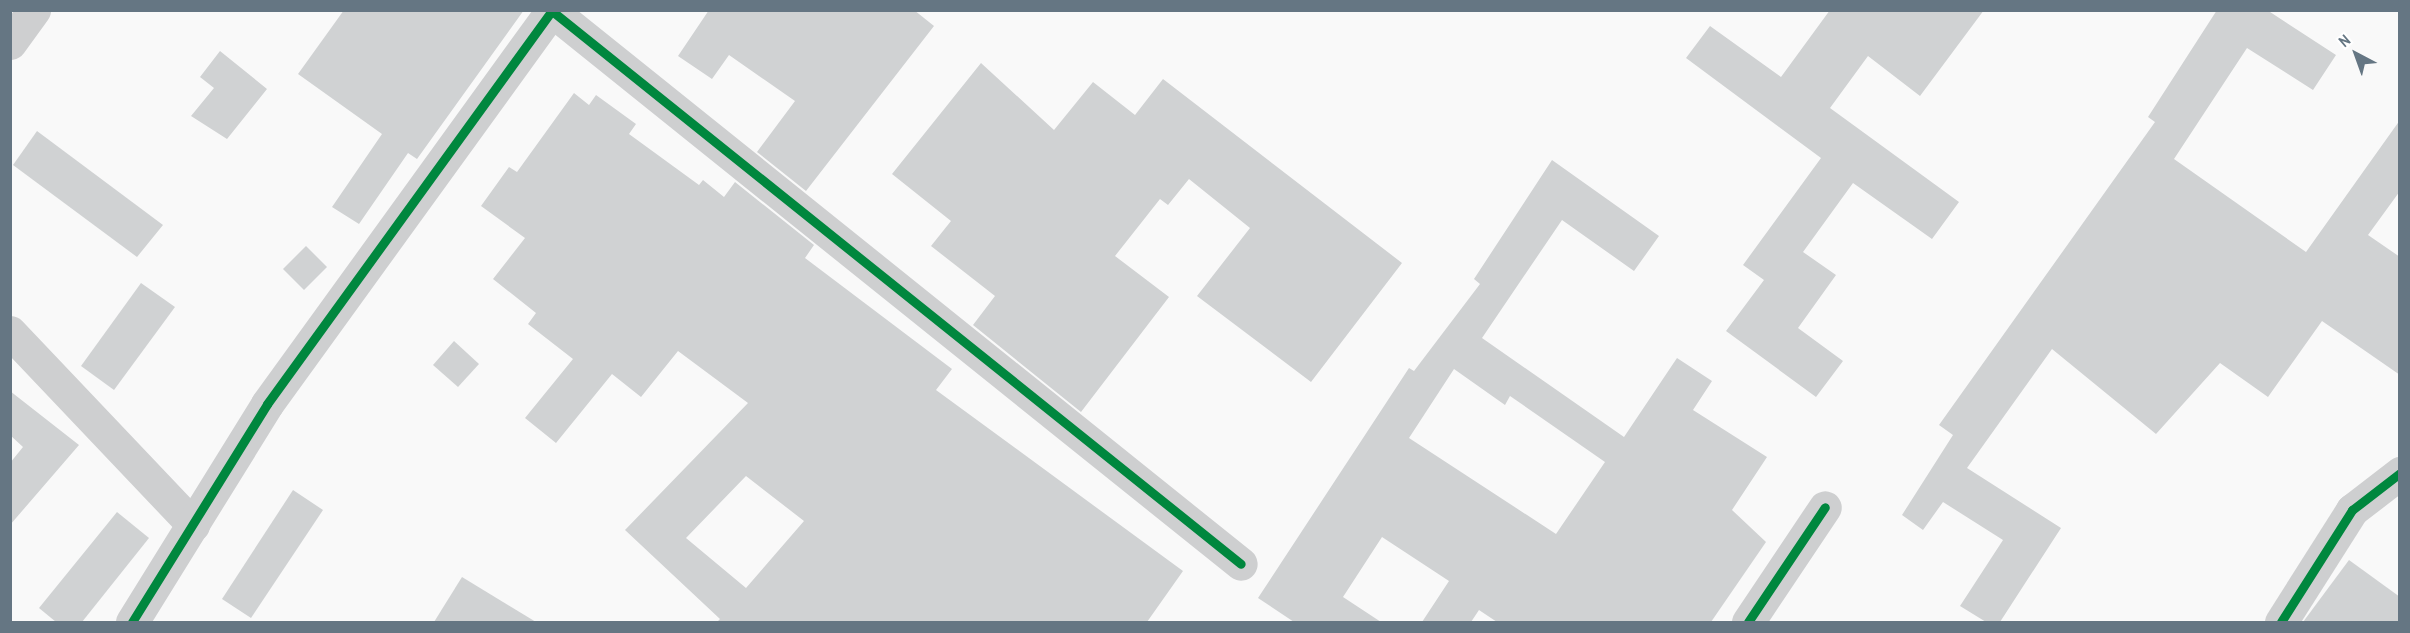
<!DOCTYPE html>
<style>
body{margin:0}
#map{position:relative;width:2410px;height:633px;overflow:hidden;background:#f9f9f9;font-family:"Archivo Narrow",sans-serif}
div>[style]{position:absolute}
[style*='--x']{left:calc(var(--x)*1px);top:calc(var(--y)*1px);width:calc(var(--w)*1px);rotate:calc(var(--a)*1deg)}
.building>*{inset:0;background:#d0d2d3}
.street>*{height:33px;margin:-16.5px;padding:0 16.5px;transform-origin:16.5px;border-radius:16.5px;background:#cecfd0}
.cycleway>*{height:9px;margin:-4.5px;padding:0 4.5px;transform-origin:4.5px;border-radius:4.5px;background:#00873e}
span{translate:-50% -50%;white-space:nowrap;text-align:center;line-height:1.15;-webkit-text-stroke:6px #fff;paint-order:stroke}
.frame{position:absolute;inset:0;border:12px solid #657683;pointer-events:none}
.north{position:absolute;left:2326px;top:24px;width:60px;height:60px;-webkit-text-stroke:4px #fff;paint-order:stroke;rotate:319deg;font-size:16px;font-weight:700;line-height:24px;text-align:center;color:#657683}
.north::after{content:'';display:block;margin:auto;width:21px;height:27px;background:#657683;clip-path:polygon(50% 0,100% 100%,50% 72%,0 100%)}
</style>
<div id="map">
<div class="building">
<i style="clip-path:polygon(344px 10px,524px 10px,417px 159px,408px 153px,359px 224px,332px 207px,382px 134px,298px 74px)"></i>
<i style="clip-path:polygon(709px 10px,914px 10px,934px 26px,806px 191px,757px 152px,795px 101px,729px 55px,712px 79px,678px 56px)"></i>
<i style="clip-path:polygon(1830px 10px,1984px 10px,1920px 96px,1868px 56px,1830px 108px,1959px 202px,1932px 239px,1853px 183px,1803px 252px,1836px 275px,1798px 328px,1843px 361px,1816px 397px,1726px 331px,1764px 280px,1743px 265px,1821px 158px,1686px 58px,1710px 26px,1781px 77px)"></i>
<i style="clip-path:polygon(2217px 10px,2267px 10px,2336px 55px,2313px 90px,2247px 48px,2174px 159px,2306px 252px,2400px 120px,2400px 191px,2368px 235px,2400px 257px,2400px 375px,2322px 321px,2268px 397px,2220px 363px,2156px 434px,2052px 349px,1967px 468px,2061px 528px,2000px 622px,1986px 622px,1960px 606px,2003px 540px,1943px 502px,1923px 530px,1902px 515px,1953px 435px,1939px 425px,2155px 122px,2148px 117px)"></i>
<i style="clip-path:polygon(220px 51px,267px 89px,227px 139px,191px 116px,214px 88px,200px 77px)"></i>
<i style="clip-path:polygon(981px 63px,1054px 130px,1093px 82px,1135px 115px,1163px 79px,1402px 263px,1311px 382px,1197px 296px,1250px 228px,1189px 179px,1168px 205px,1160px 199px,1115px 256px,1169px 297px,1081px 412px,973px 325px,995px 296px,931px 246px,951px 221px,892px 174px)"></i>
<i style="clip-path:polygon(evenodd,574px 93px,589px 105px,596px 95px,636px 124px,629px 134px,699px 185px,703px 180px,724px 197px,735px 182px,814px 245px,805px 258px,952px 369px,936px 390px,1183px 571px,1147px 622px,717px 622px,720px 619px,625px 530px,748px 403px,678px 351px,641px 397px,612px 374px,556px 443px,525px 418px,573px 359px,528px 324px,536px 313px,493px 279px,525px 238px,481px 206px,509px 167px,517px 172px,574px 93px,746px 476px,804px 521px,746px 588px,686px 538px,746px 476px)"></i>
<i style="clip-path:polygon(37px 131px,163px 225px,137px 257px,13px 165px)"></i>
<i style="clip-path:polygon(evenodd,1552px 160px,1659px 236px,1634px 271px,1562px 220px,1482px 338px,1624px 437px,1677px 358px,1712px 381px,1693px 410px,1767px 457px,1732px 510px,1766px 542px,1711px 622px,1497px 622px,1479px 610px,1471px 622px,1422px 622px,1449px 581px,1382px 537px,1343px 597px,1381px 622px,1294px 622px,1258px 598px,1409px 368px,1414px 371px,1480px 284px,1474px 279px,1552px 160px,1454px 369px,1505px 405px,1510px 396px,1605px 462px,1556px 534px,1409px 438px,1454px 369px)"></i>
<i style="clip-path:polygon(306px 246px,327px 267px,304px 290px,283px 269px)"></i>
<i style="clip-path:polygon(141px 283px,175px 307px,114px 390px,81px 366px)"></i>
<i style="clip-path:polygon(454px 341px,479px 364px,458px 387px,433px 365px)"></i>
<i style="clip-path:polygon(10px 391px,79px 445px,10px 525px,10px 463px,23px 447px,10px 435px)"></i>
<i style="clip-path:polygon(293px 490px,323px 510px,251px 618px,222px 599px)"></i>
<i style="clip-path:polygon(117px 512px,149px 538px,82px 622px,56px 622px,39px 608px)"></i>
<i style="clip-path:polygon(2349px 560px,2400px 597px,2400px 622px,2303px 622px)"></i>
<i style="clip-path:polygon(462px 577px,536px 622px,434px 622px)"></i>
</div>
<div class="street">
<i style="--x:552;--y:11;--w:883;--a:38.75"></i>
<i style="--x:10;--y:43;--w:41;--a:-54"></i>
<i style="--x:10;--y:332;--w:266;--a:46.5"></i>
<i style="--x:132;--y:622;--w:256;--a:-58.2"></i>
<i style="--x:267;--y:404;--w:486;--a:-54.1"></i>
<i style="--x:1748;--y:622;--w:138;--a:-56.2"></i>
<i style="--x:2281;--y:622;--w:133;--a:-57.6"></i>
<i style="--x:2352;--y:510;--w:61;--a:-37.6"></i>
</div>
<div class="cycleway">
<i style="--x:552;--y:11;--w:883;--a:38.75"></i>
<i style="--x:132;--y:622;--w:256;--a:-58.2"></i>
<i style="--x:267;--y:404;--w:486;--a:-54.1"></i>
<i style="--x:1748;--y:622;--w:138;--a:-56.2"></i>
<i style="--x:2281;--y:622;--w:133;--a:-57.6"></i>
<i style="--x:2352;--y:510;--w:61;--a:-37.6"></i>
</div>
<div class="frame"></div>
<div class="north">N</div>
</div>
